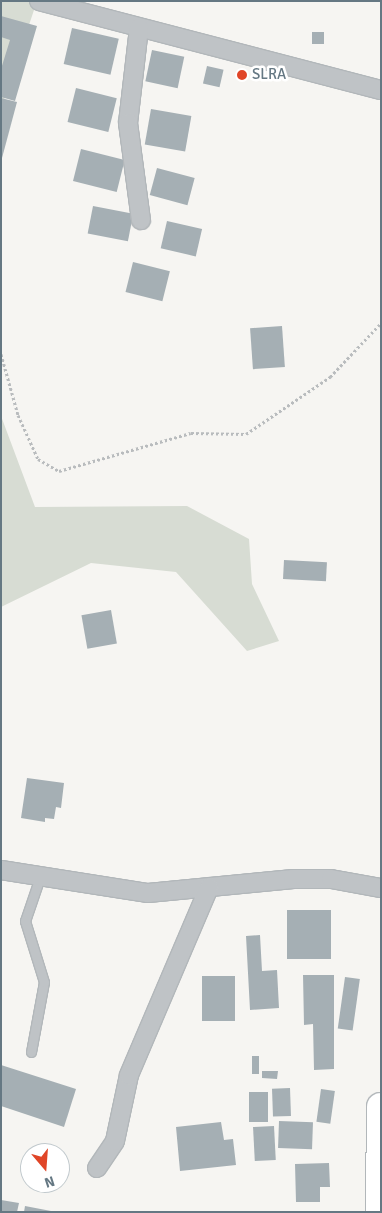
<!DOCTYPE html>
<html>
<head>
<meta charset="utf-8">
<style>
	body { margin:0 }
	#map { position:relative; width:382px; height:1213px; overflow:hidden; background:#f6f5f2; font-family:Signika,sans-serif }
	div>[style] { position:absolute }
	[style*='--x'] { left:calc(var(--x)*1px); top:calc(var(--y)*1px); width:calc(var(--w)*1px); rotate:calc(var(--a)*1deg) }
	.green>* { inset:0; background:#d7dcd3 }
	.building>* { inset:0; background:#a5afb4; transform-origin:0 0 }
	.path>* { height:3px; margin-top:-1.5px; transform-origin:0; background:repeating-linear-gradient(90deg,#b9bcbe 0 2.5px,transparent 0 5px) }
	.roads { filter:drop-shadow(1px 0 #b2b7ba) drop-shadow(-1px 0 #b2b7ba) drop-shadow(0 1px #b2b7ba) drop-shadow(0 -1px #b2b7ba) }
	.service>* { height:9px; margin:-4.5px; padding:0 4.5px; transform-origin:4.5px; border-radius:4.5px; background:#bfc3c6 }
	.minor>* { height:18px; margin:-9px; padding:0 9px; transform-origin:9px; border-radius:9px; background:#bfc3c6 }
	.primary>* { height:28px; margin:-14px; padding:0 14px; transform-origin:14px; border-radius:14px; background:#fff }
	.dots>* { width:14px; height:14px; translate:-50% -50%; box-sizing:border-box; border:2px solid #fff; border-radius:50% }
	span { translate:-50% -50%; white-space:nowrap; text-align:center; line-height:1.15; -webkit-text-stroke:5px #fff; paint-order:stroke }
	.poi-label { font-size:15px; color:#657883 }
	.left { translate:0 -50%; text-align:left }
	.frame { position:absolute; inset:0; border:2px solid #657883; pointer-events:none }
	.north { position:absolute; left:20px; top:1143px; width:50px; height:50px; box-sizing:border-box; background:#fff; border:1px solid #c1c9cd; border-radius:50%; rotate:162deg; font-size:14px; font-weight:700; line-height:20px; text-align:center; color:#657883 }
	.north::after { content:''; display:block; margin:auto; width:18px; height:22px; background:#e04527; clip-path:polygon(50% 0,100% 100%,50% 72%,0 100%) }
</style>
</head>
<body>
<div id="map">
	<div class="green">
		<i style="clip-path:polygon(1px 1px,37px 1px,1px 109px)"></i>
		<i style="clip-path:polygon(1px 416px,35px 507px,187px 506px,249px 539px,252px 584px,279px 641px,247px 651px,176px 572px,91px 563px,1px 607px)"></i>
	</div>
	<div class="building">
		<i style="clip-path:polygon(1px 16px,37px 26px,15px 101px,1px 97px,1px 69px,10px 40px,1px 37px)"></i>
		<i style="left:72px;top:28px;width:48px;height:37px;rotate:13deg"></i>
		<i style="left:312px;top:32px;width:12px;height:12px"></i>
		<i style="left:152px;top:50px;width:33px;height:32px;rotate:12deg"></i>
		<i style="left:207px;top:66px;width:17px;height:18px;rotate:13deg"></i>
		<i style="left:76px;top:88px;width:42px;height:35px;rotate:14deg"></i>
		<i style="clip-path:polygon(1px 98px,17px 102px,2px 158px,1px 158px)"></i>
		<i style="left:151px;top:109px;width:41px;height:36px;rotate:10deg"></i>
		<i style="left:81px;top:149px;width:45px;height:33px;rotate:14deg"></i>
		<i style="left:157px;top:168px;width:39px;height:28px;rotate:15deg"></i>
		<i style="left:93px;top:206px;width:41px;height:28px;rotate:11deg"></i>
		<i style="left:167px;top:221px;width:36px;height:28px;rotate:13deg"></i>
		<i style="left:133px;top:262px;width:38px;height:31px;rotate:14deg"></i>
		<i style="left:282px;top:326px;width:41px;height:32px;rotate:86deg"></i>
		<i style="left:284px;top:560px;width:43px;height:19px;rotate:3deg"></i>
		<i style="left:111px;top:610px;width:34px;height:30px;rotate:80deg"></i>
		<i style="clip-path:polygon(27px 778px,64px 783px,61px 808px,56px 807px,54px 819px,45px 818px,45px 822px,21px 818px)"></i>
		<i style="left:287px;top:910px;width:44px;height:49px"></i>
		<i style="clip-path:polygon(260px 935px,262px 971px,277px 970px,279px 1008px,250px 1010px,246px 936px)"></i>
		<i style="clip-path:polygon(303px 975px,334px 975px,334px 1069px,314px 1070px,313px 1024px,304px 1025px)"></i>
		<i style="left:202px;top:976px;width:33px;height:45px"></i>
		<i style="left:345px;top:977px;width:15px;height:52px;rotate:8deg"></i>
		<i style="left:252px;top:1056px;width:7px;height:18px"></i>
		<i style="clip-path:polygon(1px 1065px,76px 1089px,64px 1127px,1px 1106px)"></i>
		<i style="clip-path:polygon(262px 1071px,278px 1071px,277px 1079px,262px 1078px)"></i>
		<i style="left:290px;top:1088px;width:28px;height:18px;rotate:88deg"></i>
		<i style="left:321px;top:1089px;width:14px;height:33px;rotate:8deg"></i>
		<i style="left:249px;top:1092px;width:19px;height:30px"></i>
		<i style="left:279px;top:1121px;width:34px;height:27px;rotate:2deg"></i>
		<i style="clip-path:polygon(221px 1122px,224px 1140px,233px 1139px,236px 1165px,180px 1171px,176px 1127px)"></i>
		<i style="left:274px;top:1126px;width:34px;height:21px;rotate:87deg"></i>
		<i style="clip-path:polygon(329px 1163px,330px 1187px,320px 1187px,320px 1202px,296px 1202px,295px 1164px)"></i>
		<i style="clip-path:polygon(1px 1200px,19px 1203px,17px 1212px,1px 1212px)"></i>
		<i style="clip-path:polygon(25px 1206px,51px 1211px,51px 1212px,24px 1212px)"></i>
	</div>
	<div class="path">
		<i style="--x:1;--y:354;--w:63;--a:74.4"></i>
		<i style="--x:18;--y:415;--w:48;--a:65.6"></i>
		<i style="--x:38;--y:459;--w:24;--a:30"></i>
		<i style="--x:59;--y:471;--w:137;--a:-16.1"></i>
		<i style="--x:191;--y:433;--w:55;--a:1"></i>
		<i style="--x:246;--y:434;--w:102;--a:-34.2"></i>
		<i style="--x:330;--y:377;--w:74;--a:-46.6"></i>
	</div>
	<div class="roads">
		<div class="service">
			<i style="--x:31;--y:1052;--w:71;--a:-79.5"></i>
			<i style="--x:44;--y:982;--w:64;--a:-107.3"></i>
			<i style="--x:25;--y:921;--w:46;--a:-71.2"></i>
		</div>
		<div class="minor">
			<i style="--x:39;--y:1;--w:353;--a:14.6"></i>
			<i style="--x:139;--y:28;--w:96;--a:96.6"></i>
			<i style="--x:128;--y:123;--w:98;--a:82.4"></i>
			<i style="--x:1;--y:870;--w:149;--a:8.9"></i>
			<i style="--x:148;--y:893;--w:146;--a:-5.5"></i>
			<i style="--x:293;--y:879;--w:38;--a:0"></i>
			<i style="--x:331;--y:879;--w:51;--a:10.2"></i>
			<i style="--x:97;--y:1168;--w:32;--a:-56"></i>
			<i style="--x:115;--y:1141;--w:67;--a:-78"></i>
			<i style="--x:129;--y:1075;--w:204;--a:-66.9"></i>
		</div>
		<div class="primary">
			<i style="--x:380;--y:1212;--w:105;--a:-89.5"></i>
		</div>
	</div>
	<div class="dots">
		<i style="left:242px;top:75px;background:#e04527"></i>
	</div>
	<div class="poi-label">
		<span class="left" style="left:252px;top:75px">SLRA</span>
	</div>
	<div class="frame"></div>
	<div class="north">N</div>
</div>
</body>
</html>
